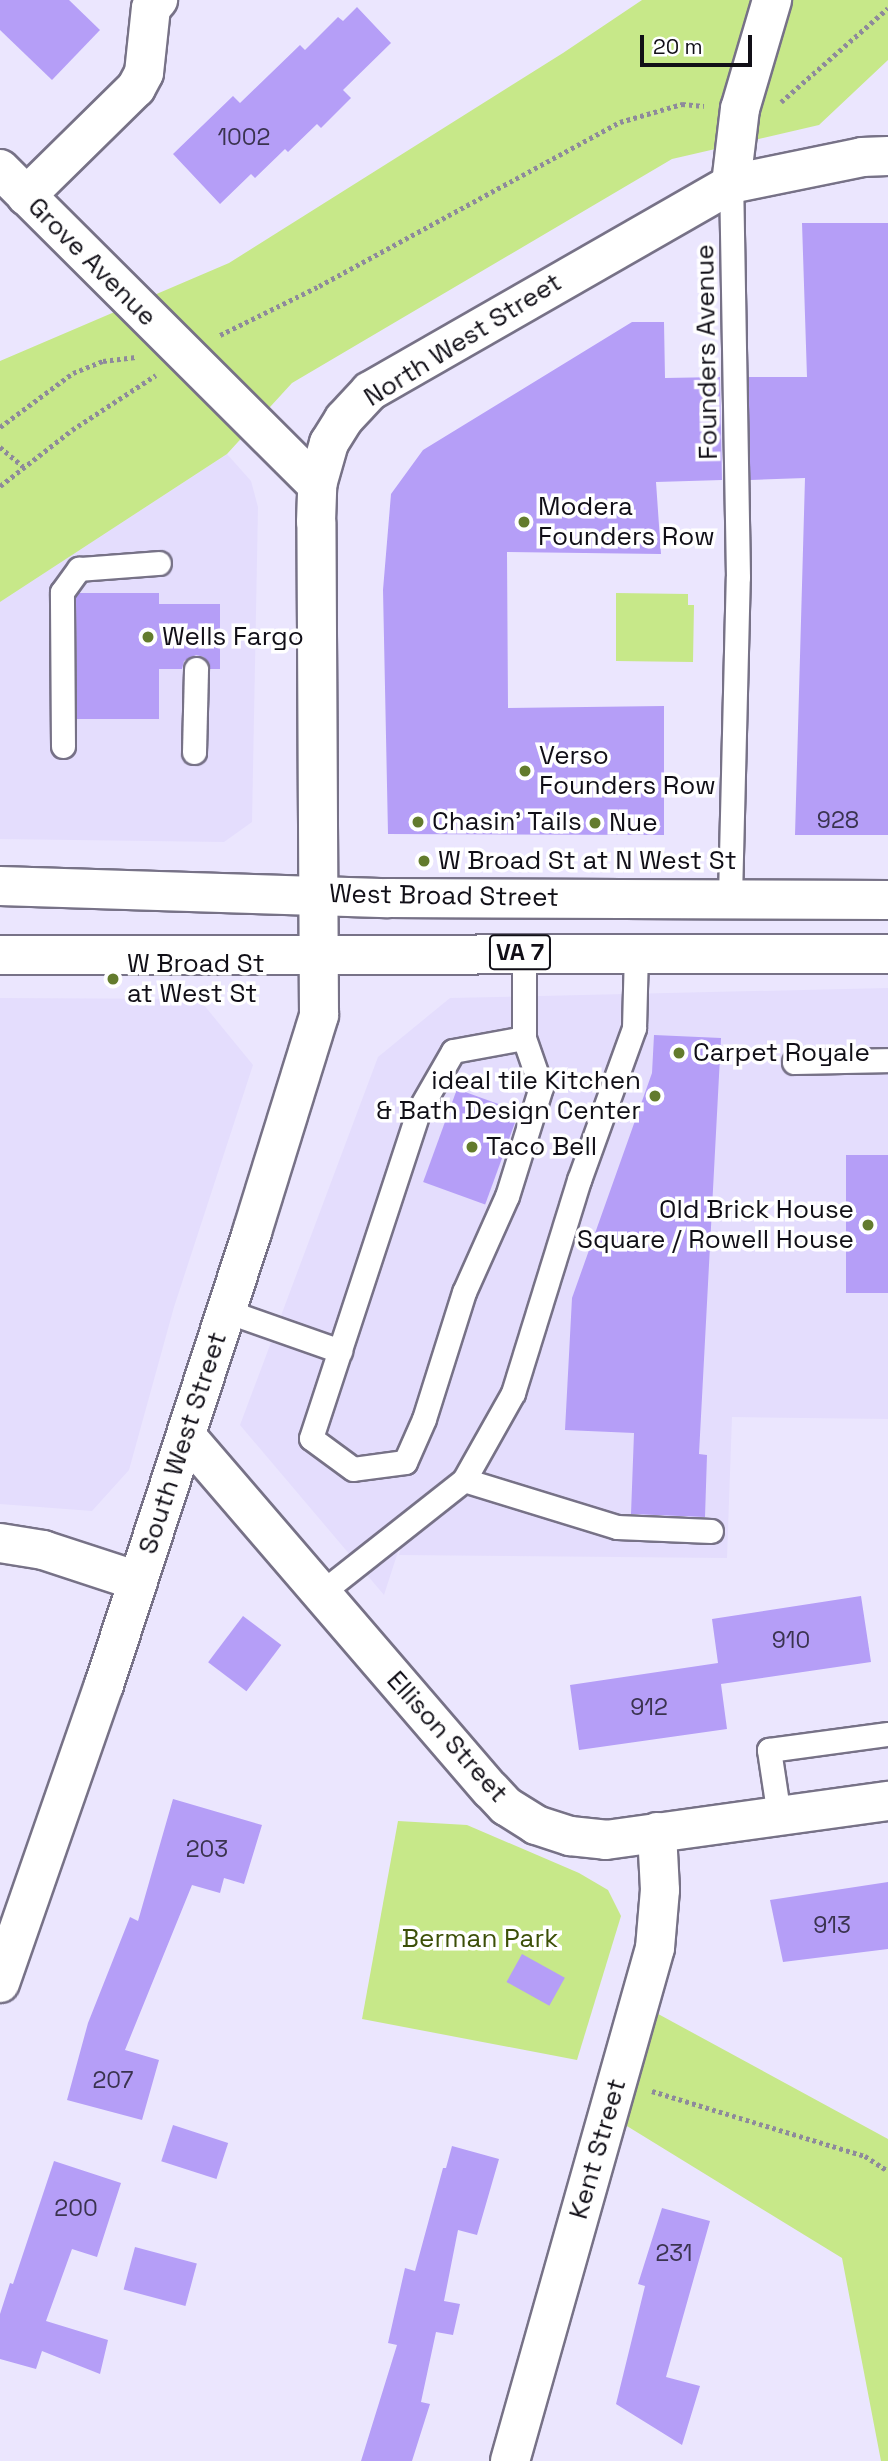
<!DOCTYPE html>
<html>
<head>
<meta charset="utf-8">
<style>
	body { margin:0 }
	#map { position:relative; width:888px; height:2461px; overflow:hidden; background:#ebe6fe; font-family:"Space Grotesk",sans-serif }
	div>[style] { position:absolute }
	[style*='--x'] { left:calc(var(--x)*1px); top:calc(var(--y)*1px); width:calc(var(--w)*1px); rotate:calc(var(--a)*1deg) }
	.built>* { inset:0; background:#e4ddfd }
	.green>* { inset:0; background:#c7e889 }
	.building>* { inset:0; background:#b59ef7; transform-origin:0 0 }
	.path>* { height:4.5px; margin-top:-2.25px; transform-origin:0; background:repeating-linear-gradient(90deg,#8e8a9b 0 3.5px,transparent 0 7px) }
	.roads { filter:drop-shadow(2px 0 #777287) drop-shadow(-2px 0 #777287) drop-shadow(0 2px #777287) drop-shadow(0 -2px #777287) }
	.lane>* { height:23px; margin:-11.5px; padding:0 11.5px; transform-origin:11.5px; border-radius:11.5px; background:#fff }
	.street>* { height:38px; margin:-19px; padding:0 19px; transform-origin:19px; border-radius:19px; background:#fff }
	.secondary>* { height:38px; margin:-19px; padding:0 19px; transform-origin:19px; border-radius:19px; background:#fff }
	.primary>* { height:38px; margin:-19px; padding:0 19px; transform-origin:19px; border-radius:19px; background:#fff }
	.dots>* { width:19px; height:19px; translate:-50% -50%; box-sizing:border-box; border:4px solid #fff; border-radius:50% }
	span { translate:-50% -50%; white-space:nowrap; text-align:center; line-height:1.15; -webkit-text-stroke:7px #fff; paint-order:stroke }
	.number-label { font-size:23px; color:#3a334f }
	.number-label span { -webkit-text-stroke-width:0 }
	.shield-label span { padding:2px 5px; background:#fff; border:2px solid; border-radius:5px; -webkit-text-stroke-width:0 }
	.shield-label { font-size:24px; color:#110f17; font-weight:700 }
	.street-label { font-size:26px; color:#110f17 }
	.poi-label { font-size:26px; color:#110f17 }
	.left { translate:0 -50%; text-align:left }
	.right { translate:-100% -50%; text-align:right }
	.park-label { font-size:26px; color:#3c4f08 }
	.scale { position:absolute; left:640px; top:35px; width:112px; height:32px; box-sizing:border-box; border:4px solid #110f17; border-top:0; padding-left:9px; font-size:21px; line-height:24px; white-space:nowrap; color:#110f17; -webkit-text-stroke:5px #fff; paint-order:stroke }
</style>
</head>
<body>
<div id="map">
	<div class="built">
		<i style="clip-path:polygon(227px 454px,251px 481px,258px 507px,252px 822px,224px 842px,0 839px,0 602px)"></i>
		<i style="clip-path:polygon(888px 988px,888px 1419px,732px 1417px,727px 1558px,399px 1555px,416px 1496px,384px 1595px,240px 1425px,378px 1057px,450px 998px)"></i>
		<i style="clip-path:polygon(0 998px,199px 999px,253px 1065px,174px 1307px,129px 1470px,92px 1511px,0 1504px)"></i>
	</div>
	<div class="green">
		<i style="clip-path:polygon(642px 0,888px 0,888px 60px,819px 125px,672px 159px,292px 383px,227px 454px,0 602px,0 361px,229px 263px,563px 53px)"></i>
		<i style="clip-path:polygon(616px 593px,688px 594px,688px 605px,694px 605px,693px 662px,616px 661px)"></i>
		<i style="clip-path:polygon(398px 1821px,467px 1825px,579px 1873px,608px 1890px,621px 1916px,577px 2060px,362px 2019px)"></i>
		<i style="clip-path:polygon(649px 2009px,888px 2139px,888px 2461px,881px 2461px,842px 2258px,622px 2123px)"></i>
	</div>
	<div class="building">
		<i style="clip-path:polygon(0 0,69px 0,100px 30px,52px 80px,0 30px)"></i>
		<i style="clip-path:polygon(357px 7px,391px 43px,343px 90px,351px 98px,321px 128px,317px 124px,288px 152px,285px 149px,255px 178px,251px 174px,220px 204px,173px 154px,233px 96px,240px 103px,300px 45px,305px 50px,338px 17px,343px 21px)"></i>
		<i style="clip-path:polygon(802px 223px,888px 223px,888px 835px,795px 835px,805px 478px,750px 480px,748px 377px,807px 377px)"></i>
		<i style="clip-path:polygon(632px 322px,664px 322px,665px 378px,720px 377px,722px 480px,656px 482px,661px 554px,507px 552px,508px 708px,664px 706px,664px 835px,388px 834px,383px 590px,391px 494px,423px 450px)"></i>
		<i style="clip-path:polygon(79px 593px,159px 593px,159px 604px,220px 604px,220px 669px,210px 669px,204px 657px,196px 655px,184px 661px,182px 669px,159px 669px,159px 719px,77px 719px,76px 597px)"></i>
		<i style="clip-path:polygon(654px 1035px,721px 1038px,699px 1454px,707px 1455px,705px 1517px,631px 1514px,634px 1433px,565px 1430px,572px 1298px,652px 1073px)"></i>
		<i style="left:457px;top:1089px;width:66px;height:99px;rotate:20deg"></i>
		<i style="left:888px;top:1155px;width:138px;height:42px;rotate:90deg"></i>
		<i style="clip-path:polygon(861px 1596px,871px 1662px,721px 1684px,727px 1729px,579px 1750px,570px 1685px,718px 1663px,712px 1619px)"></i>
		<i style="left:243px;top:1616px;width:48px;height:58px;rotate:37deg"></i>
		<i style="clip-path:polygon(173px 1799px,262px 1825px,244px 1884px,224px 1878px,220px 1893px,192px 1885px,125px 2050px,159px 2060px,142px 2120px,67px 2100px,88px 2023px,130px 1917px,138px 1921px)"></i>
		<i style="clip-path:polygon(888px 1882px,888px 1949px,783px 1962px,770px 1900px)"></i>
		<i style="left:522px;top:1954px;width:49px;height:32px;rotate:29deg"></i>
		<i style="left:173px;top:2125px;width:58px;height:38px;rotate:18deg"></i>
		<i style="clip-path:polygon(452px 2146px,499px 2159px,477px 2235px,458px 2230px,444px 2301px,460px 2304px,453px 2335px,436px 2332px,421px 2402px,430px 2404px,412px 2461px,361px 2461px,397px 2345px,388px 2343px,405px 2268px,415px 2271px,443px 2168px,446px 2168px)"></i>
		<i style="clip-path:polygon(54px 2161px,121px 2183px,97px 2257px,72px 2249px,46px 2321px,108px 2340px,100px 2374px,42px 2351px,36px 2369px,0 2359px,0 2314px,10px 2283px,13px 2284px)"></i>
		<i style="clip-path:polygon(662px 2208px,710px 2221px,666px 2377px,700px 2386px,682px 2445px,616px 2404px,645px 2286px,638px 2284px)"></i>
		<i style="left:135px;top:2247px;width:64px;height:44px;rotate:15deg"></i>
	</div>
	<div class="path">
		<i style="--x:781;--y:102;--w:142;--a:-41.3"></i>
		<i style="--x:220;--y:335;--w:110;--a:-26.3"></i>
		<i style="--x:319;--y:286;--w:343;--a:-28.6"></i>
		<i style="--x:620;--y:122;--w:65;--a:-16.2"></i>
		<i style="--x:682;--y:104;--w:22;--a:5"></i>
		<i style="--x:0;--y:427;--w:91;--a:-36.5"></i>
		<i style="--x:73;--y:373;--w:32;--a:-22"></i>
		<i style="--x:103;--y:361;--w:33;--a:-7"></i>
		<i style="--x:0;--y:447;--w:30;--a:40"></i>
		<i style="--x:0;--y:486;--w:91;--a:-37.9"></i>
		<i style="--x:72;--y:430;--w:100;--a:-33.2"></i>
		<i style="--x:652;--y:2091;--w:223;--a:17"></i>
		<i style="--x:865;--y:2156;--w:27;--a:33"></i>
	</div>
	<div class="roads">
		<div class="lane">
			<i style="--x:63;--y:746;--w:154;--a:-90.4"></i>
			<i style="--x:62;--y:592;--w:29;--a:-54"></i>
			<i style="--x:79;--y:569;--w:80;--a:-4.3"></i>
			<i style="--x:194;--y:752;--w:83;--a:-88.6"></i>
			<i style="--x:730;--y:897;--w:320;--a:-88.6"></i>
			<i style="--x:738;--y:577;--w:393;--a:-91"></i>
			<i style="--x:524;--y:1038;--w:52;--a:70.9"></i>
			<i style="--x:541;--y:1087;--w:114;--a:107.3"></i>
			<i style="--x:507;--y:1196;--w:105;--a:114.1"></i>
			<i style="--x:464;--y:1292;--w:133;--a:107.5"></i>
			<i style="--x:424;--y:1419;--w:47;--a:113.8"></i>
			<i style="--x:405;--y:1462;--w:52;--a:172.3"></i>
			<i style="--x:353;--y:1469;--w:52;--a:-143.6"></i>
			<i style="--x:311;--y:1438;--w:345;--a:-71.8"></i>
			<i style="--x:419;--y:1110;--w:68;--a:-60"></i>
			<i style="--x:453;--y:1051;--w:72;--a:-10.4"></i>
			<i style="--x:524;--y:1038;--w:86;--a:-90"></i>
			<i style="--x:794;--y:1062;--w:94;--a:-1.2"></i>
			<i style="--x:226;--y:1311;--w:121;--a:19.3"></i>
			<i style="--x:464;--y:1480;--w:160;--a:17.1"></i>
			<i style="--x:617;--y:1527;--w:94;--a:2.4"></i>
			<i style="--x:321;--y:1593;--w:182;--a:-38.3"></i>
			<i style="--x:464;--y:1480;--w:100;--a:-60.6"></i>
			<i style="--x:513;--y:1393;--w:223;--a:-72.8"></i>
			<i style="--x:579;--y:1180;--w:162;--a:-70.1"></i>
			<i style="--x:634;--y:1028;--w:74;--a:-88.5"></i>
			<i style="--x:779;--y:1816;--w:67;--a:-98.6"></i>
			<i style="--x:769;--y:1750;--w:120;--a:-7.7"></i>
		</div>
		<div class="street">
			<i style="--x:0;--y:169;--w:448;--a:44.9"></i>
			<i style="--x:731;--y:184;--w:134;--a:-11.6"></i>
			<i style="--x:862;--y:157;--w:26;--a:-2"></i>
			<i style="--x:26;--y:196;--w:154;--a:-44.5"></i>
			<i style="--x:136;--y:88;--w:17;--a:-62"></i>
			<i style="--x:144;--y:73;--w:65;--a:-83.9"></i>
			<i style="--x:151;--y:8;--w:11;--a:-49"></i>
			<i style="--x:186;--y:1436;--w:467;--a:49.3"></i>
			<i style="--x:491;--y:1790;--w:22;--a:47"></i>
			<i style="--x:506;--y:1806;--w:36;--a:32"></i>
			<i style="--x:536;--y:1825;--w:36;--a:18"></i>
			<i style="--x:570;--y:1836;--w:36;--a:6"></i>
			<i style="--x:606;--y:1840;--w:285;--a:-7.9"></i>
			<i style="--x:0;--y:1543;--w:44;--a:9.2"></i>
			<i style="--x:43;--y:1550;--w:100;--a:18.1"></i>
			<i style="--x:510;--y:2461;--w:533;--a:-74.22"></i>
			<i style="--x:655;--y:1948;--w:58;--a:-85.1"></i>
			<i style="--x:660;--y:1890;--w:58;--a:-93"></i>
		</div>
		<div class="secondary">
			<i style="--x:0;--y:1983;--w:316;--a:-70.8"></i>
			<i style="--x:104;--y:1685;--w:477;--a:-71.9"></i>
			<i style="--x:252;--y:1232;--w:227;--a:-72.8"></i>
			<i style="--x:319;--y:1015;--w:493;--a:-90.3"></i>
			<i style="--x:316;--y:522;--w:37;--a:-88"></i>
			<i style="--x:317;--y:485;--w:44;--a:-74.1"></i>
			<i style="--x:329;--y:443;--w:28;--a:-58"></i>
			<i style="--x:344;--y:419;--w:38;--a:-47"></i>
			<i style="--x:370;--y:391;--w:416;--a:-29.8"></i>
			<i style="--x:731;--y:184;--w:76;--a:-83.2"></i>
			<i style="--x:740;--y:109;--w:114;--a:-73.6"></i>
		</div>
		<div class="primary">
			<i style="--x:0;--y:886;--w:388;--a:1.8"></i>
			<i style="--x:388;--y:898;--w:500;--a:0.23"></i>
			<i style="--x:0;--y:955;--w:888;--a:-0.06"></i>
		</div>
	</div>
	<div class="dots">
		<i style="left:524px;top:522px;background:#637b2d"></i>
		<i style="left:148px;top:637px;background:#637b2d"></i>
		<i style="left:525px;top:771px;background:#637b2d"></i>
		<i style="left:418px;top:822px;background:#637b2d"></i>
		<i style="left:595px;top:823px;background:#637b2d"></i>
		<i style="left:424px;top:861px;background:#637b2d"></i>
		<i style="left:113px;top:979px;background:#637b2d"></i>
		<i style="left:679px;top:1053px;background:#637b2d"></i>
		<i style="left:655px;top:1096px;background:#637b2d"></i>
		<i style="left:472px;top:1147px;background:#637b2d"></i>
		<i style="left:868px;top:1225px;background:#637b2d"></i>
	</div>
	<div class="number-label">
		<span style="left:244px;top:137px">1002</span>
		<span style="left:838px;top:820px">928</span>
		<span style="left:791px;top:1640px">910</span>
		<span style="left:649px;top:1707px">912</span>
		<span style="left:207px;top:1849px">203</span>
		<span style="left:832px;top:1925px">913</span>
		<span style="left:113px;top:2080px">207</span>
		<span style="left:76px;top:2208px">200</span>
		<span style="left:674px;top:2253px">231</span>
	</div>
	<div class="shield-label">
		<span style="left:520px;top:952px">VA 7</span>
	</div>
	<div class="street-label">
		<span style="left:92px;top:262px;rotate:45deg">Grove Avenue</span>
		<span style="left:463px;top:340px;rotate:-32deg">North West Street</span>
		<span style="left:707px;top:352px;rotate:-91deg">Founders Avenue</span>
		<span style="left:444px;top:896px;rotate:1deg">West Broad Street</span>
		<span style="left:183px;top:1443px;rotate:-72deg">South West Street</span>
		<span style="left:447px;top:1737px;rotate:48deg">Ellison Street</span>
		<span style="left:598px;top:2149px;rotate:-74deg">Kent Street</span>
	</div>
	<div class="poi-label">
		<span class="left" style="left:538px;top:522px">Modera<br>Founders Row</span>
		<span class="left" style="left:162px;top:637px">Wells Fargo</span>
		<span class="left" style="left:539px;top:771px">Verso<br>Founders Row</span>
		<span class="left" style="left:432px;top:822px">Chasin' Tails</span>
		<span class="left" style="left:609px;top:823px">Nue</span>
		<span class="left" style="left:438px;top:861px">W Broad St at N West St</span>
		<span class="left" style="left:127px;top:979px">W Broad St<br>at West St</span>
		<span class="left" style="left:693px;top:1053px">Carpet Royale</span>
		<span class="right" style="left:641px;top:1096px">ideal tile Kitchen<br>&amp; Bath Design Center</span>
		<span class="left" style="left:486px;top:1147px">Taco Bell</span>
		<span class="right" style="left:854px;top:1225px">Old Brick House<br>Square / Rowell House</span>
	</div>
	<div class="park-label">
		<span style="left:480px;top:1939px">Berman Park</span>
	</div>
	<div class="scale">20 m</div>
</div>
</body>
</html>
